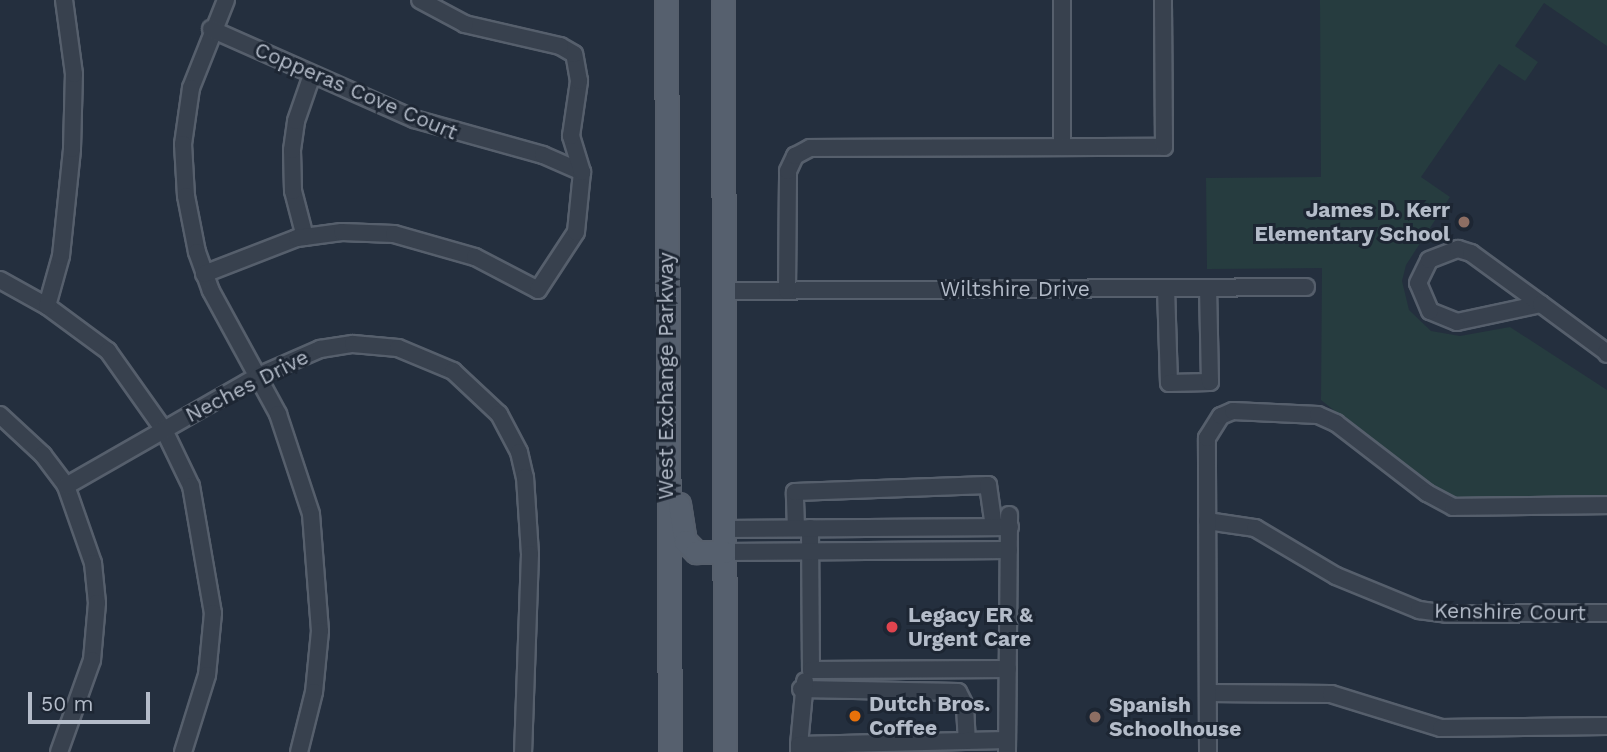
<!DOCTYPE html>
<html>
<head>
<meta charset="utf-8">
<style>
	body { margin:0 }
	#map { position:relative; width:1607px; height:752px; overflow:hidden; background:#242f3e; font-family:"Work Sans",sans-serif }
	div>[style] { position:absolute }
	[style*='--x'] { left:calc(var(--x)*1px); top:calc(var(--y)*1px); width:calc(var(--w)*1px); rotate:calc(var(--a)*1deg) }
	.green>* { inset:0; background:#263c3f }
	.roads { filter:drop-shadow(2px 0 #565f6c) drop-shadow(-2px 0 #565f6c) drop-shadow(0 2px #565f6c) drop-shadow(0 -2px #565f6c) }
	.minor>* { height:16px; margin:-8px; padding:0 8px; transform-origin:8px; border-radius:8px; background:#38414e }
	.major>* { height:21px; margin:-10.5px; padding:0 10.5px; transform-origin:10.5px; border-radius:10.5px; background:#56606e }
	.dots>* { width:19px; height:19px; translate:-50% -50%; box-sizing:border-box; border:4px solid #1d2633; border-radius:50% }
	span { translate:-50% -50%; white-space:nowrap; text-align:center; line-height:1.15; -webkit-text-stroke:6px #1d2633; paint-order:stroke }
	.street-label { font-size:21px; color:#b4bcc9 }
	.poi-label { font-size:21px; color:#b4bcc9; font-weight:700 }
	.right { translate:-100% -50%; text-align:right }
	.left { translate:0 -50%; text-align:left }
	.scale { position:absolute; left:28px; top:692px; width:122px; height:32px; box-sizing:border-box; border:4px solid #b4bcc9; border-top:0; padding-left:9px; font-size:21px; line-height:24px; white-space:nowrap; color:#b4bcc9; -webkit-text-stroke:5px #1d2633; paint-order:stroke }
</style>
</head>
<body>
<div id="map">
	<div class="green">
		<i style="clip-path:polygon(1320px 0,1607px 0,1607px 46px,1544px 3px,1515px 46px,1538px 62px,1525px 81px,1499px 64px,1421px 177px,1450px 197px,1406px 265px,1402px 281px,1409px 310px,1431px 331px,1460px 336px,1510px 327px,1607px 390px,1607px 499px,1447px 500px,1321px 400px,1322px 268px,1207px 269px,1206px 178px,1321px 177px)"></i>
	</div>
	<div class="roads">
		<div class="minor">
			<i style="--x:226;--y:0;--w:95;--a:111.7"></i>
			<i style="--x:191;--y:88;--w:57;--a:98.1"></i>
			<i style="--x:183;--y:144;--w:52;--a:86.7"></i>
			<i style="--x:186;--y:196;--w:57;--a:78.9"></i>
			<i style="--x:197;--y:252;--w:41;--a:70.3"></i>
			<i style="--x:211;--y:291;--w:140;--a:61.4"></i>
			<i style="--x:278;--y:414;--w:105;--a:71.7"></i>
			<i style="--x:311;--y:514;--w:117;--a:85.6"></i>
			<i style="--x:320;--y:631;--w:61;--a:95.6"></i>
			<i style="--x:314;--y:692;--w:62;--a:104"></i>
			<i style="--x:1062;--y:0;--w:147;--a:90"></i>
			<i style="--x:211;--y:29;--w:222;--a:23.9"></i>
			<i style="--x:414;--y:119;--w:134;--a:15.6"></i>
			<i style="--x:543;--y:155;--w:43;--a:23.6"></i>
			<i style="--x:305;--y:237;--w:48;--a:-104.6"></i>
			<i style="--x:293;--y:191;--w:41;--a:-91.4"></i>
			<i style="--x:292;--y:150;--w:29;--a:-82"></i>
			<i style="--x:296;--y:121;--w:49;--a:-70.8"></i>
			<i style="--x:204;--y:274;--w:100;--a:-21.2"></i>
			<i style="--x:297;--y:238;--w:45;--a:-7.6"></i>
			<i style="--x:342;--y:232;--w:52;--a:2.2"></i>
			<i style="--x:394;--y:234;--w:84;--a:15.9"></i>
			<i style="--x:475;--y:257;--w:71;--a:27.6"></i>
			<i style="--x:538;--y:290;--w:69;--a:-56.8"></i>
			<i style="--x:576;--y:232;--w:60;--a:-84.3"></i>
			<i style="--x:582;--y:172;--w:38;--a:-107"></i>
			<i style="--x:571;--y:136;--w:56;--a:-81.7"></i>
			<i style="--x:579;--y:81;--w:27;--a:-100"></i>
			<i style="--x:574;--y:54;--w:16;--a:-150"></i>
			<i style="--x:560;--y:46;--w:98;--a:-167"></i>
			<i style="--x:465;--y:24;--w:51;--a:-151.9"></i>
			<i style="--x:0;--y:280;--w:54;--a:29"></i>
			<i style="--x:47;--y:306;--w:76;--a:36.4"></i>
			<i style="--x:108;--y:351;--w:97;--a:54.7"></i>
			<i style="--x:164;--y:430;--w:62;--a:64.3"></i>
			<i style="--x:191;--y:486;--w:129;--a:80.2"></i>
			<i style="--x:213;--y:613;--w:62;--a:95.5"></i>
			<i style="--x:207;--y:675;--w:81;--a:107.3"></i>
			<i style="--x:1166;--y:288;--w:95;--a:88.2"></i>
			<i style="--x:1169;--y:383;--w:41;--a:-1.4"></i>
			<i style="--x:1210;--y:382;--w:94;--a:-91.2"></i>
			<i style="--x:724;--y:291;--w:582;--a:-0.39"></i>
			<i style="--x:787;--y:291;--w:120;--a:-89.5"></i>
			<i style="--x:788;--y:171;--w:17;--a:-65"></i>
			<i style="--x:795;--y:156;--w:17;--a:-28"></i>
			<i style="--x:810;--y:148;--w:354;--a:-0.2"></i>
			<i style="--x:1164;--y:147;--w:147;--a:-90.4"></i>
			<i style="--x:1541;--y:304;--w:86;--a:167.9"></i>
			<i style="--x:1457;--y:322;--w:29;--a:-158"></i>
			<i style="--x:1430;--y:311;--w:30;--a:-113"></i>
			<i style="--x:1418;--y:283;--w:25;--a:-64"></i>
			<i style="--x:1429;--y:260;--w:31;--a:-21"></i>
			<i style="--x:1458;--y:249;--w:14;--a:17"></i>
			<i style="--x:1471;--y:253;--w:87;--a:36.1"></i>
			<i style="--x:1541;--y:304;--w:81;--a:36.4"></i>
			<i style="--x:1606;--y:352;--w:2;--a:63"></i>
			<i style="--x:47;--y:306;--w:52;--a:-74.4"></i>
			<i style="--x:61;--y:256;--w:108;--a:-84.1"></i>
			<i style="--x:72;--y:149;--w:75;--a:-88.5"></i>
			<i style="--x:74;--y:74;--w:75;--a:-97.7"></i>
			<i style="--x:0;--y:415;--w:59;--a:42.9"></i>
			<i style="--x:43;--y:455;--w:39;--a:53"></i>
			<i style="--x:66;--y:486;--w:82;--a:70.7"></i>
			<i style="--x:93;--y:563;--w:40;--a:84.3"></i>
			<i style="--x:97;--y:603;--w:57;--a:95"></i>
			<i style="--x:92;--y:660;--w:98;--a:109.7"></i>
			<i style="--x:66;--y:486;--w:221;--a:-29.8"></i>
			<i style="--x:258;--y:376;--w:68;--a:-23.5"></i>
			<i style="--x:320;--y:349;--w:33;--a:-9"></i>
			<i style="--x:353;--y:344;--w:45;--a:5.1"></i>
			<i style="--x:398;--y:348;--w:60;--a:22.7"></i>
			<i style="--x:453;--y:371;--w:63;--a:43.1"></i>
			<i style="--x:499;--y:414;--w:43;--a:62.2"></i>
			<i style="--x:519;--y:452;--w:26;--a:77"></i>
			<i style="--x:525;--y:477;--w:77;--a:86.3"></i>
			<i style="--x:530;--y:554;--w:198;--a:92"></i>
			<i style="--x:1207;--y:521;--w:49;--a:8.3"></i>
			<i style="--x:1255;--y:528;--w:94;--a:30.7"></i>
			<i style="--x:1336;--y:576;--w:90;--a:22.3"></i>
			<i style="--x:1419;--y:610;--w:28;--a:8"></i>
			<i style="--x:1447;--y:614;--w:160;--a:-0.4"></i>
			<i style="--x:796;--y:528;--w:36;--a:-92"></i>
			<i style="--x:795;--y:492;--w:193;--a:-2.1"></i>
			<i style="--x:988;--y:485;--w:42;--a:81.9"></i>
			<i style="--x:810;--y:528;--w:142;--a:89.6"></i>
			<i style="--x:811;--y:670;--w:197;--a:-0.3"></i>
			<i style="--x:724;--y:529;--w:286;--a:-0.4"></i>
			<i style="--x:724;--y:552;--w:285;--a:-0.4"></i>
			<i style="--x:801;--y:689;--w:157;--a:1.1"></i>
			<i style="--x:958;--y:692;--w:16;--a:63"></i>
			<i style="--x:965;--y:706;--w:35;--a:87"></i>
			<i style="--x:1208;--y:693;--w:123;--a:0.5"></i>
			<i style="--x:1331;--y:694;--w:115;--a:17.2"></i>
			<i style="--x:1441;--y:728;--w:166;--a:-0.7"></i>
			<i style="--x:799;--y:745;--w:64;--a:-84.6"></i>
			<i style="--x:799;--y:752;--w:7;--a:-90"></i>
			<i style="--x:799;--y:745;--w:208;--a:-1.4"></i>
			<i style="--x:1007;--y:752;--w:237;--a:-89.5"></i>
			<i style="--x:1208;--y:752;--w:314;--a:-90.2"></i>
			<i style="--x:1207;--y:438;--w:26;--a:-58"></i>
			<i style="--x:1221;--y:416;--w:13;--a:-23"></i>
			<i style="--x:1233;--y:411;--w:85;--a:2.7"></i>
			<i style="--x:1318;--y:415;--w:20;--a:24"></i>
			<i style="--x:1336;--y:423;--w:115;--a:37.6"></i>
			<i style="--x:1427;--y:493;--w:30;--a:28"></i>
			<i style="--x:1453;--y:507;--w:154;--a:-0.7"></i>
		</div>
		<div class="major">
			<i style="--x:666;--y:0;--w:752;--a:89.7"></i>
			<i style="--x:723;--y:0;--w:752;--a:89.85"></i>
			<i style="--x:679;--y:504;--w:37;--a:81"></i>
			<i style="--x:685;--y:541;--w:16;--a:45"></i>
			<i style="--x:696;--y:552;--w:28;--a:0"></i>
		</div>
	</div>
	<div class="dots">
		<i style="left:1464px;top:222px;background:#8d6e63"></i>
		<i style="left:892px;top:627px;background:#e0444e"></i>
		<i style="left:855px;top:716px;background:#e8710a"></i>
		<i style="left:1095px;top:717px;background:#8d6e63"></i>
	</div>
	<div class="street-label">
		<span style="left:356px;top:91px;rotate:23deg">Copperas Cove Court</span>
		<span style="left:1015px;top:289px">Wiltshire Drive</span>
		<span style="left:666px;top:376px;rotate:-90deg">West Exchange Parkway</span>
		<span style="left:247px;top:386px;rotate:-27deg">Neches Drive</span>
		<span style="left:1510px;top:612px;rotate:1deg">Kenshire Court</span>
	</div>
	<div class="poi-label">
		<span class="right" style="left:1450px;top:222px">James D. Kerr<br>Elementary School</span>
		<span class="left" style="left:908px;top:627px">Legacy ER &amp;<br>Urgent Care</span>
		<span class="left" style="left:869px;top:716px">Dutch Bros.<br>Coffee</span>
		<span class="left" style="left:1109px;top:717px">Spanish<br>Schoolhouse</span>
	</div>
	<div class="scale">50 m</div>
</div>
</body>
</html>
